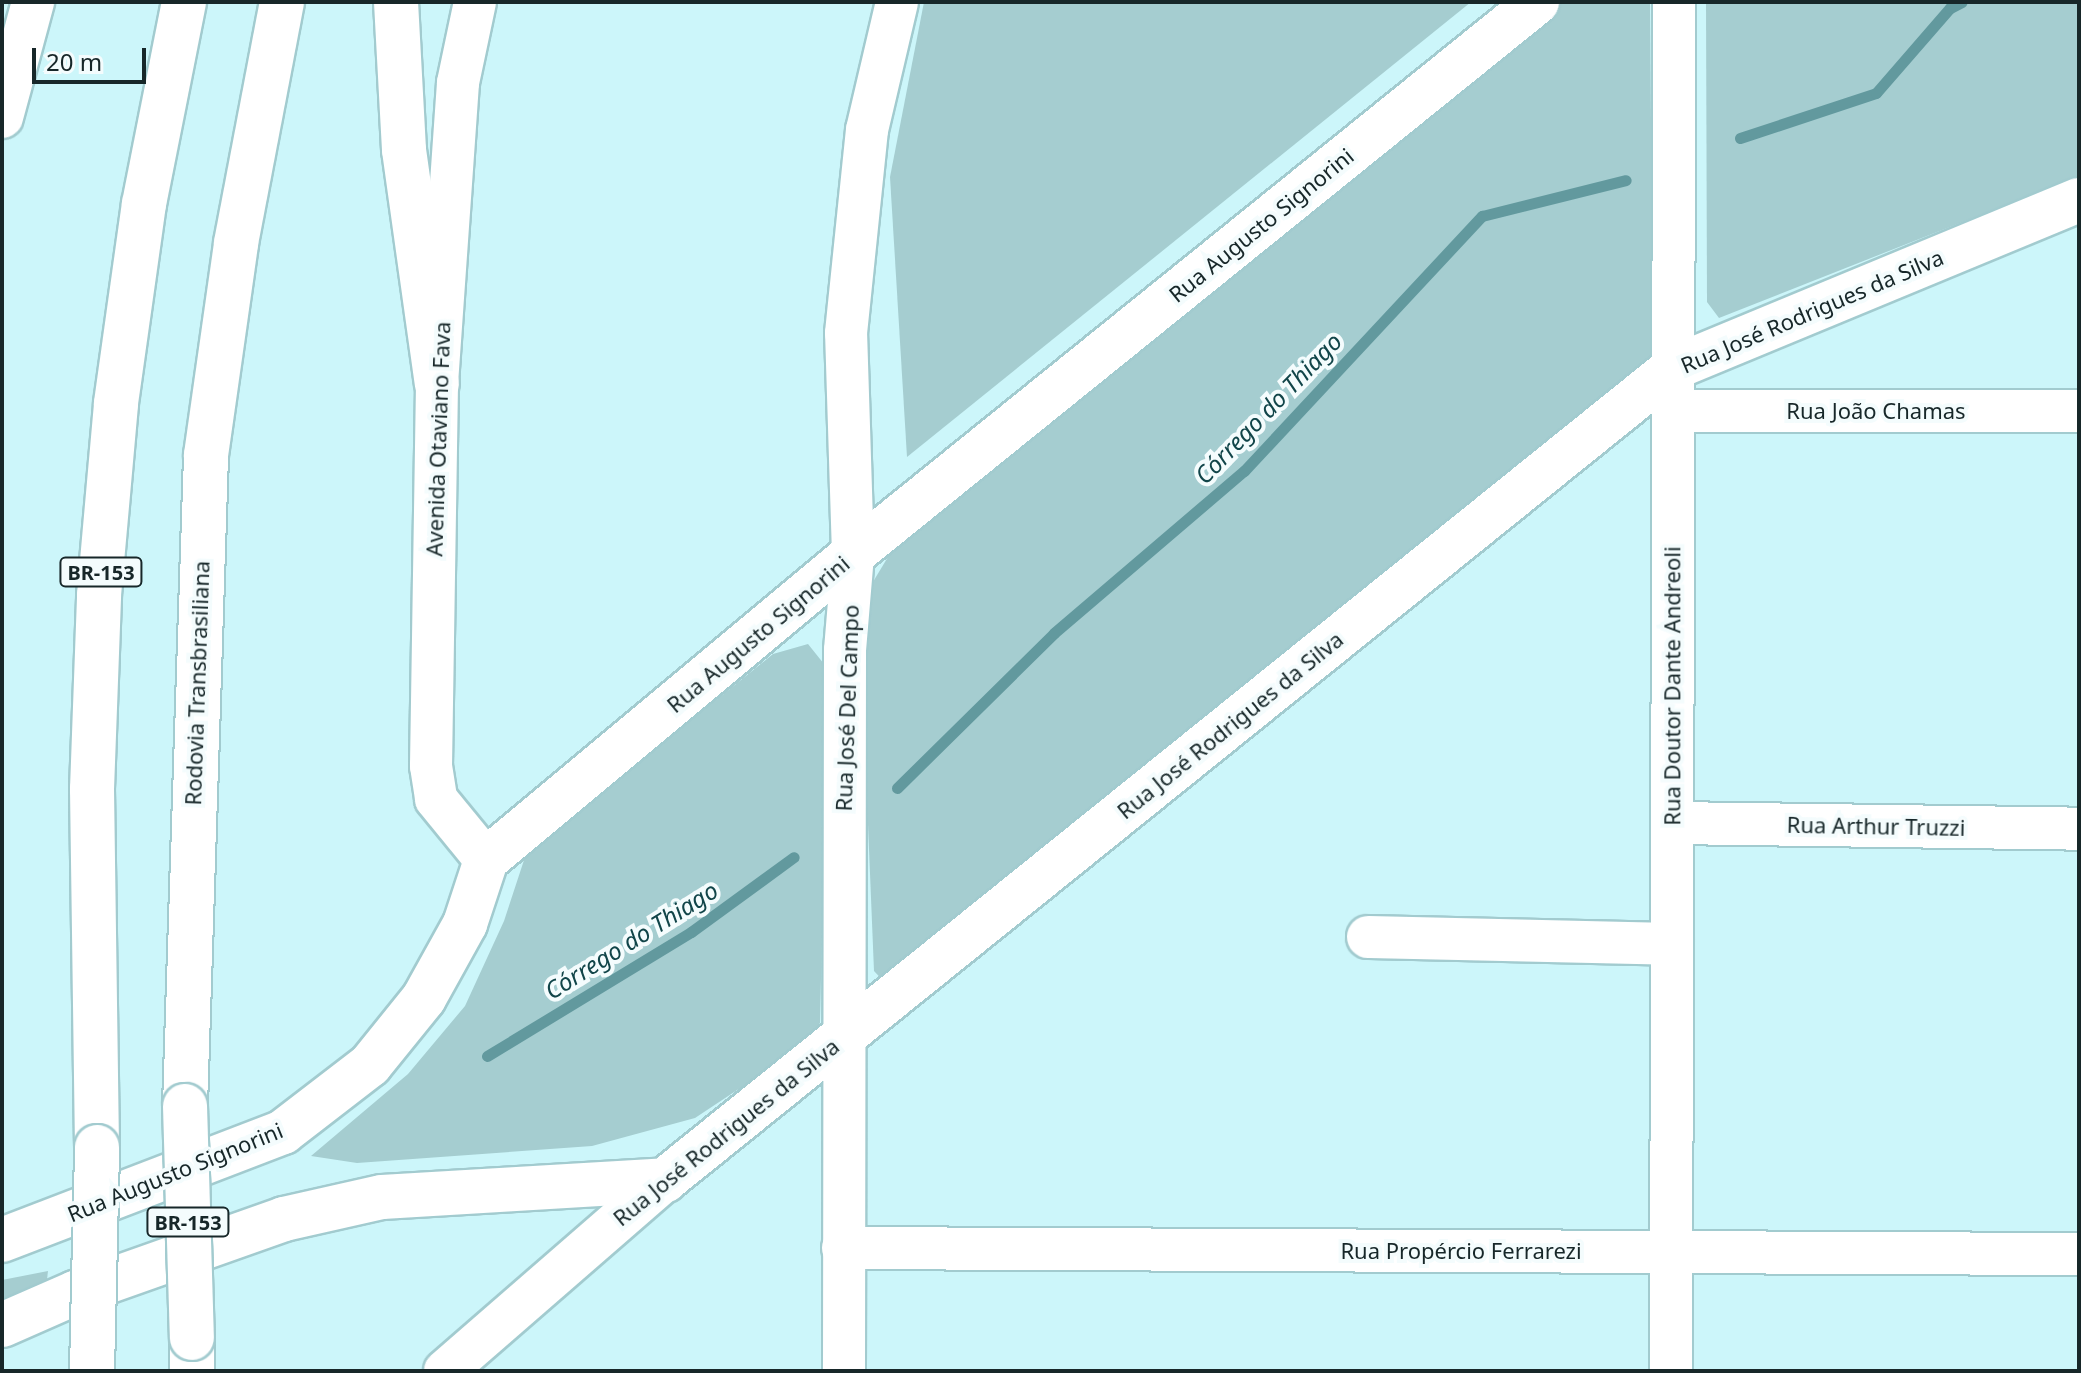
<!DOCTYPE html>
<html>
<head>
<meta charset="utf-8">
<style>
	body { margin:0 }
	#map { position:relative; width:2081px; height:1373px; overflow:hidden; background:#ccf6fa; font-family:"Noto Sans",sans-serif }
	div>[style] { position:absolute }
	[style*='--x'] { left:calc(var(--x)*1px); top:calc(var(--y)*1px); width:calc(var(--w)*1px); rotate:calc(var(--a)*1deg) }
	.green>* { inset:0; background:#a5cdd0 }
	.stream>* { height:11px; margin:-5.5px; padding:0 5.5px; transform-origin:5.5px; border-radius:5.5px; background:#62999e }
	.roads { filter:drop-shadow(2px 0 #a2cbcf) drop-shadow(-2px 0 #a2cbcf) drop-shadow(0 2px #a2cbcf) drop-shadow(0 -2px #a2cbcf) }
	.minor>* { height:42px; margin:-21px; padding:0 21px; transform-origin:21px; border-radius:21px; background:#fff }
	.major>* { height:44px; margin:-22px; padding:0 22px; transform-origin:22px; border-radius:22px; background:#fff }
	.highway>* { height:44px; margin:-22px; padding:0 22px; transform-origin:22px; border-radius:22px; background:#fff }
	.bridges { filter:drop-shadow(2px 0 #a2cbcf) drop-shadow(-2px 0 #a2cbcf) drop-shadow(0 2px #a2cbcf) drop-shadow(0 -2px #a2cbcf) }
	.highway-bridge>* { height:44px; margin:-22px; padding:0 22px; transform-origin:22px; border-radius:22px; background:#fff }
	span { translate:-50% -50%; white-space:nowrap; text-align:center; line-height:1.15; -webkit-text-stroke:8px #f4fcfd; paint-order:stroke }
	.shield-label span { padding:2px 6px; background:#f4fcfd; border:2px solid; border-radius:6px; -webkit-text-stroke-width:0 }
	.shield-label { font-size:20px; color:#172729; font-weight:700 }
	.street-label { font-size:22px; color:#172729 }
	.water-label { font-size:24px; color:#114549; font-style:italic }
	.frame { position:absolute; inset:0; border:4px solid #172729; pointer-events:none }
	.scale { position:absolute; left:32px; top:48px; width:114px; height:36px; box-sizing:border-box; border:4px solid #172729; border-top:0; padding-left:10px; font-size:24px; line-height:28px; white-space:nowrap; color:#172729; -webkit-text-stroke:6px #f4fcfd; paint-order:stroke }
</style>
</head>
<body>
<div id="map">
	<div class="green">
		<i style="clip-path:polygon(924px 2px,1471px 2px,907px 457px,890px 177px)"></i>
		<i style="clip-path:polygon(1559px 2px,1650px 2px,1653px 355px,890px 988px,874px 971px,859px 605px,891px 552px)"></i>
		<i style="clip-path:polygon(1706px 2px,2079px 2px,2079px 176px,1719px 318px,1707px 302px)"></i>
		<i style="clip-path:polygon(808px 644px,828px 669px,820px 1023px,805px 1045px,695px 1118px,592px 1146px,357px 1163px,311px 1156px,408px 1074px,465px 1006px,504px 921px,526px 854px,773px 654px)"></i>
		<i style="clip-path:polygon(48px 1271px,46px 1288px,2px 1303px,2px 1280px)"></i>
	</div>
	<div class="stream">
		<i style="--x:1740;--y:138;--w:143;--a:-18.3"></i>
		<i style="--x:1876;--y:93;--w:113;--a:-49"></i>
		<i style="--x:1950;--y:8;--w:13;--a:-27"></i>
		<i style="--x:897;--y:788;--w:221;--a:-44.6"></i>
		<i style="--x:1054;--y:633;--w:250;--a:-40.5"></i>
		<i style="--x:1244;--y:471;--w:349;--a:-47"></i>
		<i style="--x:1482;--y:216;--w:148;--a:-14"></i>
		<i style="--x:487;--y:1056;--w:239;--a:-31.3"></i>
		<i style="--x:691;--y:932;--w:127;--a:-36.1"></i>
	</div>
	<div class="roads">
		<div class="minor">
			<i style="--x:475;--y:2;--w:83;--a:101.9"></i>
			<i style="--x:458;--y:83;--w:302;--a:94"></i>
			<i style="--x:437;--y:384;--w:382;--a:90.9"></i>
			<i style="--x:431;--y:766;--w:33;--a:81"></i>
			<i style="--x:436;--y:799;--w:79;--a:50.7"></i>
			<i style="--x:2;--y:117;--w:119;--a:-74.9"></i>
			<i style="--x:1673;--y:411;--w:406;--a:0"></i>
			<i style="--x:1672;--y:823;--w:407;--a:0.8"></i>
			<i style="--x:1368;--y:937;--w:304;--a:1.3"></i>
			<i style="--x:843;--y:1248;--w:1236;--a:0.28"></i>
			<i style="--x:445;--y:1371;--w:291;--a:-41"></i>
			<i style="--x:844;--y:1371;--w:721;--a:-89.92"></i>
			<i style="--x:845;--y:650;--w:96;--a:-85.2"></i>
			<i style="--x:853;--y:554;--w:221;--a:-91.8"></i>
			<i style="--x:846;--y:333;--w:204;--a:-84.1"></i>
			<i style="--x:867;--y:130;--w:131;--a:-76.8"></i>
			<i style="--x:1671;--y:1371;--w:1369;--a:-89.87"></i>
		</div>
		<div class="major">
			<i style="--x:2;--y:1240;--w:301;--a:-21"></i>
			<i style="--x:283;--y:1132;--w:110;--a:-37.6"></i>
			<i style="--x:370;--y:1065;--w:86;--a:-51.1"></i>
			<i style="--x:424;--y:998;--w:85;--a:-61"></i>
			<i style="--x:465;--y:924;--w:67;--a:-71.8"></i>
			<i style="--x:486;--y:860;--w:478;--a:-39.8"></i>
			<i style="--x:853;--y:554;--w:879;--a:-38.9"></i>
			<i style="--x:2;--y:1325;--w:80;--a:-23.7"></i>
			<i style="--x:75;--y:1293;--w:222;--a:-19.5"></i>
			<i style="--x:284;--y:1219;--w:100;--a:-12.7"></i>
			<i style="--x:382;--y:1197;--w:284;--a:-3.4"></i>
			<i style="--x:665;--y:1180;--w:1294;--a:-38.85"></i>
			<i style="--x:1673;--y:368;--w:439;--a:-22.5"></i>
		</div>
		<div class="highway">
			<i style="--x:396;--y:2;--w:148;--a:86.9"></i>
			<i style="--x:404;--y:150;--w:236;--a:82"></i>
			<i style="--x:185;--y:1106;--w:651;--a:-88.15"></i>
			<i style="--x:206;--y:455;--w:214;--a:-81.9"></i>
			<i style="--x:236;--y:243;--w:245;--a:-79.2"></i>
			<i style="--x:97;--y:1147;--w:358;--a:-90.8"></i>
			<i style="--x:92;--y:789;--w:194;--a:-87.9"></i>
			<i style="--x:99;--y:595;--w:193;--a:-84.9"></i>
			<i style="--x:116;--y:403;--w:201;--a:-82"></i>
			<i style="--x:144;--y:204;--w:206;--a:-78.8"></i>
			<i style="--x:192;--y:1371;--w:33;--a:-90"></i>
		</div>
	</div>
	<div class="bridges">
		<div class="highway-bridge">
			<i style="--x:185;--y:1106;--w:232;--a:88.3"></i>
			<i style="--x:92;--y:1371;--w:224;--a:-88.7"></i>
		</div>
	</div>
	<div class="shield-label">
		<span style="left:101px;top:572px">BR-153</span>
		<span style="left:188px;top:1222px">BR-153</span>
	</div>
	<div class="street-label">
		<span style="left:1261px;top:225px;rotate:-39deg">Rua Augusto Signorini</span>
		<span style="left:1812px;top:311px;rotate:-23deg">Rua José Rodrigues da Silva</span>
		<span style="left:1876px;top:411px">Rua João Chamas</span>
		<span style="left:438px;top:439px;rotate:-88deg">Avenida Otaviano Fava</span>
		<span style="left:758px;top:634px;rotate:-40deg">Rua Augusto Signorini</span>
		<span style="left:197px;top:683px;rotate:-88deg">Rodovia Transbrasiliana</span>
		<span style="left:1672px;top:686px;rotate:-90deg">Rua Doutor Dante Andreoli</span>
		<span style="left:847px;top:708px;rotate:-88deg">Rua José Del Campo</span>
		<span style="left:1230px;top:725px;rotate:-39deg">Rua José Rodrigues da Silva</span>
		<span style="left:1876px;top:826px;rotate:1deg">Rua Arthur Truzzi</span>
		<span style="left:726px;top:1132px;rotate:-39deg">Rua José Rodrigues da Silva</span>
		<span style="left:175px;top:1172px;rotate:-22deg">Rua Augusto Signorini</span>
		<span style="left:1461px;top:1251px">Rua Propércio Ferrarezi</span>
	</div>
	<div class="water-label">
		<span style="left:1268px;top:408px;rotate:-46deg">Córrego do Thiago</span>
		<span style="left:631px;top:940px;rotate:-32deg">Córrego do Thiago</span>
	</div>
	<div class="frame"></div>
	<div class="scale">20 m</div>
</div>
</body>
</html>
